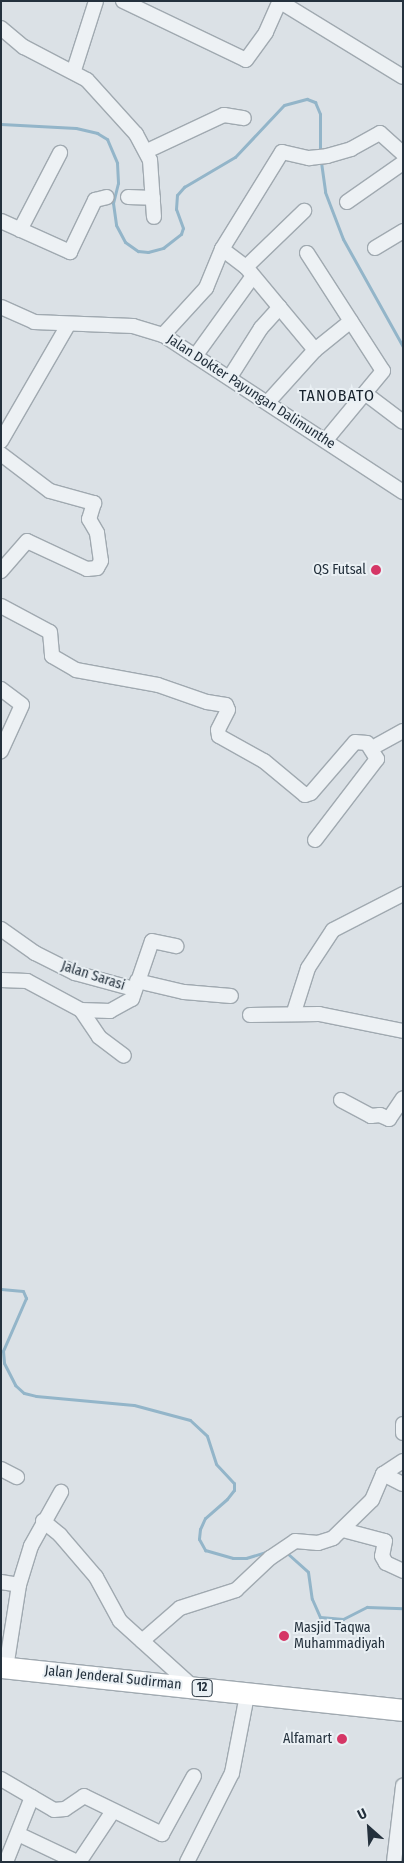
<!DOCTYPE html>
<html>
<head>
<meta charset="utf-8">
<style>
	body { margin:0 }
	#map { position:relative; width:404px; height:1863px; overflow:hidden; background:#dbe1e6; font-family:"Fira Sans Condensed",sans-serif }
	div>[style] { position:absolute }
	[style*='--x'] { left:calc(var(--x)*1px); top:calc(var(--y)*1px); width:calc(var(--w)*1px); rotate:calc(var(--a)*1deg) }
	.stream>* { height:3px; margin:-1.5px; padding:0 1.5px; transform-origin:1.5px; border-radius:1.5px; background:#93b5c9 }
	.roads { filter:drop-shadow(1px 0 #a0a9b0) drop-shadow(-1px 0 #a0a9b0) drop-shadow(0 1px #a0a9b0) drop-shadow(0 -1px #a0a9b0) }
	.minor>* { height:14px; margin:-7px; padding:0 7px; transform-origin:7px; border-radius:7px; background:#edf1f4 }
	.highway>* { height:21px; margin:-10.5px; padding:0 10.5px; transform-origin:10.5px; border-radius:10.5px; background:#fff }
	.dots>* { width:14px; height:14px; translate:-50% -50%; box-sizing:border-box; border:2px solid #eaf0f4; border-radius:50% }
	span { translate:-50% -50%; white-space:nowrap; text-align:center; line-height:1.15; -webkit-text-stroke:4px #eaf0f4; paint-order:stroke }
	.shield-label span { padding:1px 4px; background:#eaf0f4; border:1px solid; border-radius:4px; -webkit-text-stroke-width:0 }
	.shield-label { font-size:12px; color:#24313d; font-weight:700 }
	.street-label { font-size:14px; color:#24313d }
	.poi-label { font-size:14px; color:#24313d }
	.right { translate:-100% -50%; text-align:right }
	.left { translate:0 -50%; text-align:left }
	.quarter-label { font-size:16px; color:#17222d; letter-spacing:1px }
	.frame { position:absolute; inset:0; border:2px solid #24313d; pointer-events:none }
	.north { position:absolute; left:344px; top:1803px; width:50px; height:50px; -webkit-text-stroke:4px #eaf0f4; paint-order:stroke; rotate:334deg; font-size:14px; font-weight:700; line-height:20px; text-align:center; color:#24313d }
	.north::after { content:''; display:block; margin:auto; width:18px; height:22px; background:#24313d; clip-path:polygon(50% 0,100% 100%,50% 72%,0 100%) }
</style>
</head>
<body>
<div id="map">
	<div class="stream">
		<i style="--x:1;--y:124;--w:75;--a:3.1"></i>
		<i style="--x:76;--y:128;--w:22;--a:13"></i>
		<i style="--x:97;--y:133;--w:12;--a:31"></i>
		<i style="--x:107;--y:139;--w:26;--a:67"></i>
		<i style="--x:117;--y:163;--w:20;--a:87"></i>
		<i style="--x:118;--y:183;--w:21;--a:104"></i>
		<i style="--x:113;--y:203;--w:22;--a:82"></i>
		<i style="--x:116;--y:225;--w:19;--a:62"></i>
		<i style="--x:125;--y:242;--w:16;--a:35"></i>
		<i style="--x:138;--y:251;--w:10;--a:6"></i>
		<i style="--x:148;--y:252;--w:16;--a:-15"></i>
		<i style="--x:163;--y:248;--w:23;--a:-38"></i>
		<i style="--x:181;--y:234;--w:6;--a:-72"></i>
		<i style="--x:183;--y:228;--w:20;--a:-110"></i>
		<i style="--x:176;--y:209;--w:14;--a:-86"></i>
		<i style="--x:177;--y:195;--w:11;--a:-49"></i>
		<i style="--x:184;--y:187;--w:59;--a:-30.5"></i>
		<i style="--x:235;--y:157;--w:71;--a:-46.7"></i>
		<i style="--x:284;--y:105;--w:24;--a:-15"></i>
		<i style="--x:307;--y:99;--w:9;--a:21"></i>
		<i style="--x:315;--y:102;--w:13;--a:67"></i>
		<i style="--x:320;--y:114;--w:39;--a:90"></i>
		<i style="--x:321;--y:162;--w:30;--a:82"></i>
		<i style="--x:325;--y:192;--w:50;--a:69"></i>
		<i style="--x:343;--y:239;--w:124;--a:60.9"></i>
		<i style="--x:1;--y:1289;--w:22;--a:5"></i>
		<i style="--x:23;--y:1291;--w:8;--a:67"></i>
		<i style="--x:26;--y:1298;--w:58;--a:113.5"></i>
		<i style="--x:3;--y:1351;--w:12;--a:85"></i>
		<i style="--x:4;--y:1363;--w:25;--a:63"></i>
		<i style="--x:15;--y:1385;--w:12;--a:42"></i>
		<i style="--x:24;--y:1393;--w:12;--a:14"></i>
		<i style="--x:36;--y:1396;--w:98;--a:5.2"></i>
		<i style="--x:134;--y:1405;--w:58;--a:15"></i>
		<i style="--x:190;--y:1420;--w:23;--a:43"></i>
		<i style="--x:207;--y:1436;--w:29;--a:72"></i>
		<i style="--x:216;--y:1464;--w:26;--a:47"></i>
		<i style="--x:234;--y:1483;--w:7;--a:90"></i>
		<i style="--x:234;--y:1490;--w:11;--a:128"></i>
		<i style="--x:227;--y:1499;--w:29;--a:139"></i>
		<i style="--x:205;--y:1518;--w:12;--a:114"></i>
		<i style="--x:200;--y:1529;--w:10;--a:96"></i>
		<i style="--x:199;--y:1539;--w:13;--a:61"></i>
		<i style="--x:205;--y:1550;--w:29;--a:16"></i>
		<i style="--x:233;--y:1558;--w:13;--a:0"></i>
		<i style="--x:246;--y:1558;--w:27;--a:-17"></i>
		<i style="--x:287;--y:1553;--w:28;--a:42"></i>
		<i style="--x:308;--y:1572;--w:27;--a:82"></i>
		<i style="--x:312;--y:1599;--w:20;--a:66"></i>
		<i style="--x:320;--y:1617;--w:23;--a:5"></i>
		<i style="--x:343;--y:1619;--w:27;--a:-27"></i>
		<i style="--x:367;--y:1607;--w:36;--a:2"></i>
	</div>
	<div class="roads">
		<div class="minor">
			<i style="--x:123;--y:1;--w:136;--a:25.6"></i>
			<i style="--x:246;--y:60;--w:34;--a:-54"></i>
			<i style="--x:266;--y:32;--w:34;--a:-66"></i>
			<i style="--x:279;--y:1;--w:145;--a:31.5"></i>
			<i style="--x:1;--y:28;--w:30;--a:40"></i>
			<i style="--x:24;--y:47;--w:71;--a:27.6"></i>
			<i style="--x:87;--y:80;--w:73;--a:47.8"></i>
			<i style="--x:136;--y:134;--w:30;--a:62"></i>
			<i style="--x:150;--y:160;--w:57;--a:86"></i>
			<i style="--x:74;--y:70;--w:72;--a:-72.3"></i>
			<i style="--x:147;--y:151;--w:85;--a:-25.1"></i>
			<i style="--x:224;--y:115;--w:20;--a:9"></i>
			<i style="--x:128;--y:197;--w:25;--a:2"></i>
			<i style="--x:347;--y:202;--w:68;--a:-34.9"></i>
			<i style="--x:1;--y:221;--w:76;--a:24.2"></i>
			<i style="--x:70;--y:252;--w:58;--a:-64.3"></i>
			<i style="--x:95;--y:200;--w:12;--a:-14"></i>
			<i style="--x:20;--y:230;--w:87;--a:-62.5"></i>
			<i style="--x:375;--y:248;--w:33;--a:-31"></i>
			<i style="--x:222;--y:249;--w:30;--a:37"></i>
			<i style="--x:246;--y:267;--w:108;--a:50.3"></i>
			<i style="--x:307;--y:253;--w:140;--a:57.2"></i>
			<i style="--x:383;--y:371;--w:89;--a:129.6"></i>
			<i style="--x:246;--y:267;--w:81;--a:-44"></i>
			<i style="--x:1;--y:307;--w:36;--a:24"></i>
			<i style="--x:34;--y:322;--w:99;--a:2.3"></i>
			<i style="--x:133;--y:326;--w:31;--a:17"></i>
			<i style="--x:163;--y:335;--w:287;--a:33.2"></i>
			<i style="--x:163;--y:335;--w:64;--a:-47.5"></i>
			<i style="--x:206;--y:288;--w:42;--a:-67.7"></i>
			<i style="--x:222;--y:249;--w:114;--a:-58.3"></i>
			<i style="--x:282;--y:152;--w:28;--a:13"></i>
			<i style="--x:309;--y:158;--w:18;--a:-6"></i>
			<i style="--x:327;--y:156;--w:25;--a:-16"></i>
			<i style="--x:351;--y:149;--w:33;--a:-29"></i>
			<i style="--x:380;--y:133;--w:31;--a:42"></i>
			<i style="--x:196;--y:355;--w:97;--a:-54.2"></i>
			<i style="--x:230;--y:377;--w:58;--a:-57.7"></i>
			<i style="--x:261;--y:328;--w:28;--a:-48"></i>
			<i style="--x:366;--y:394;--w:46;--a:37.1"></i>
			<i style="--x:268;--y:402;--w:70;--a:-47.9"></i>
			<i style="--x:315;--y:350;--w:46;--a:-38.9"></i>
			<i style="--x:1;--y:441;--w:134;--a:-60"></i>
			<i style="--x:1;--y:454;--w:61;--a:37.1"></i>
			<i style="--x:50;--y:491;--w:46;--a:15.3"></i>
			<i style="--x:94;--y:503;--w:17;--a:107"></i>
			<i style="--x:89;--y:519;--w:16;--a:60"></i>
			<i style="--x:97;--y:533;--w:28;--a:82"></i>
			<i style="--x:101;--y:561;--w:8;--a:120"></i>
			<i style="--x:97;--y:568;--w:10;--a:174"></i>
			<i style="--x:87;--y:569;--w:66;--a:-155"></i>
			<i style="--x:27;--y:541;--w:40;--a:131"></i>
			<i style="--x:1;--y:606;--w:55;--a:28"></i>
			<i style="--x:50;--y:632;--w:24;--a:85"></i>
			<i style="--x:52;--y:656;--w:28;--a:30"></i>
			<i style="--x:76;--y:670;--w:83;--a:10.4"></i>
			<i style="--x:158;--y:685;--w:52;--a:19.1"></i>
			<i style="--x:207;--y:702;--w:19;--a:9"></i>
			<i style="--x:226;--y:705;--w:5;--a:68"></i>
			<i style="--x:228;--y:710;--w:22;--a:117"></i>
			<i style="--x:218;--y:730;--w:6;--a:81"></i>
			<i style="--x:219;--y:736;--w:51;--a:29.1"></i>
			<i style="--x:264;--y:761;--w:53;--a:39.7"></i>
			<i style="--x:305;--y:795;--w:6;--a:-18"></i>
			<i style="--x:311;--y:793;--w:67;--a:-49.2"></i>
			<i style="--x:355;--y:742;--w:12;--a:5"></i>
			<i style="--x:367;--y:743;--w:19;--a:58"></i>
			<i style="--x:377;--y:759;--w:102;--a:127.4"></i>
			<i style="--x:1;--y:689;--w:26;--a:37"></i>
			<i style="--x:22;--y:705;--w:51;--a:114.5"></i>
			<i style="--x:372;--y:748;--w:35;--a:-29"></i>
			<i style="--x:1;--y:929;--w:42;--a:35.2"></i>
			<i style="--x:35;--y:953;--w:45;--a:26.6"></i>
			<i style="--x:75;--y:973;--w:61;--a:15.2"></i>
			<i style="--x:1;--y:980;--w:26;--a:2"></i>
			<i style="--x:27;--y:981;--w:61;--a:28.2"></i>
			<i style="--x:81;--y:1010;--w:29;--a:2"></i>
			<i style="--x:110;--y:1011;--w:25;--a:-29"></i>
			<i style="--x:132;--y:999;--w:61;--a:-71"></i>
			<i style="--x:152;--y:941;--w:25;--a:12"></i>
			<i style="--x:137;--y:981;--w:48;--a:13.2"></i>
			<i style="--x:184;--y:992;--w:47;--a:4.9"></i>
			<i style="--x:81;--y:1010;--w:32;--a:56"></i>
			<i style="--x:99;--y:1037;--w:31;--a:37"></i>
			<i style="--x:294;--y:1012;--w:46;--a:-72.3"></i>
			<i style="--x:308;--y:968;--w:45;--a:-56.7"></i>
			<i style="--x:333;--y:930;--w:79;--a:-27.2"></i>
			<i style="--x:250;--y:1015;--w:69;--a:-0.8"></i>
			<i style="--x:319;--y:1014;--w:86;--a:11.4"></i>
			<i style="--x:341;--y:1100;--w:34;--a:28"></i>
			<i style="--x:371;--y:1116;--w:9;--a:-6"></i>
			<i style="--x:380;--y:1115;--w:10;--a:24"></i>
			<i style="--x:389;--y:1119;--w:25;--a:-56"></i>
			<i style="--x:403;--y:1424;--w:9;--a:90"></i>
			<i style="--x:1;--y:1469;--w:18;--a:27"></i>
			<i style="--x:383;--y:1474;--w:22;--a:27"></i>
			<i style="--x:43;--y:1521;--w:22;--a:39"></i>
			<i style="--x:60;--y:1535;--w:55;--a:49.4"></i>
			<i style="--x:96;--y:1577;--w:50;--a:61.4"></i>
			<i style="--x:120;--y:1621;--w:98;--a:42.1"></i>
			<i style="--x:343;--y:1530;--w:43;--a:14.7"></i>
			<i style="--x:385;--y:1541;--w:15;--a:101"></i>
			<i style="--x:382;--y:1556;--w:8;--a:60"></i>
			<i style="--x:386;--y:1563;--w:19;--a:25"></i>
			<i style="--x:1;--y:1582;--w:18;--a:9"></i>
			<i style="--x:142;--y:1641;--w:50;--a:-41"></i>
			<i style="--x:180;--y:1608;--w:59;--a:-17.8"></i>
			<i style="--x:236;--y:1590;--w:47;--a:-43.3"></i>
			<i style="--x:270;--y:1558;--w:30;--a:-34"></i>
			<i style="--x:295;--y:1541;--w:23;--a:5"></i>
			<i style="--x:318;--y:1543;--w:16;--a:-18"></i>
			<i style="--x:333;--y:1538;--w:54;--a:-44.3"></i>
			<i style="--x:372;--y:1500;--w:28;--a:-67"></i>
			<i style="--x:383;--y:1474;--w:24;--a:-33"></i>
			<i style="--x:6;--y:1668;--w:84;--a:-81.1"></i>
			<i style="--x:19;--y:1585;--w:41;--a:-72.9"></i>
			<i style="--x:31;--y:1546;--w:62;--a:-60.9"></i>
			<i style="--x:1;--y:1779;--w:61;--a:30.3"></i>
			<i style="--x:54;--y:1810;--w:11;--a:-5"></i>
			<i style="--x:65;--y:1809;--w:23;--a:-34"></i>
			<i style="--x:84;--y:1796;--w:87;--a:26"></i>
			<i style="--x:162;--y:1834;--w:66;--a:-61.1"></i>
			<i style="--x:18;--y:1834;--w:65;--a:25.4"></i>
			<i style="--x:6;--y:1862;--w:70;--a:-68.2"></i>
			<i style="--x:79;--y:1862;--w:61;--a:-56.3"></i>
			<i style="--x:187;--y:1862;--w:100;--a:-63.2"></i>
			<i style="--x:232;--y:1773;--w:79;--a:-79.1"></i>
			<i style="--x:394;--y:1862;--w:77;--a:-83.2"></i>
		</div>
		<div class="highway">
			<i style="--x:1;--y:1667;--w:404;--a:6.1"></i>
		</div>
	</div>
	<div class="dots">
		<i style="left:376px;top:570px;background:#d53666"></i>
		<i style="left:284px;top:1636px;background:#d53666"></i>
		<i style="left:342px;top:1739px;background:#d53666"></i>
	</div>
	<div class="shield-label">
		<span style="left:202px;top:1688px">12</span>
	</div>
	<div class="street-label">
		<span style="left:251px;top:392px;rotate:33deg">Jalan Dokter Payungan Dalimunthe</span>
		<span style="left:93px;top:976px;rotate:18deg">Jalan Sarasi</span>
		<span style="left:113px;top:1678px;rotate:6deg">Jalan Jenderal Sudirman</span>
	</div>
	<div class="poi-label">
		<span class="right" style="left:366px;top:570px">QS Futsal</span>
		<span class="left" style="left:294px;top:1636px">Masjid Taqwa<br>Muhammadiyah</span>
		<span class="right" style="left:332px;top:1739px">Alfamart</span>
	</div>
	<div class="quarter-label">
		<span style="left:337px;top:396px">TANOBATO</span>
	</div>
	<div class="frame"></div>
	<div class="north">U</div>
</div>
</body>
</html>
